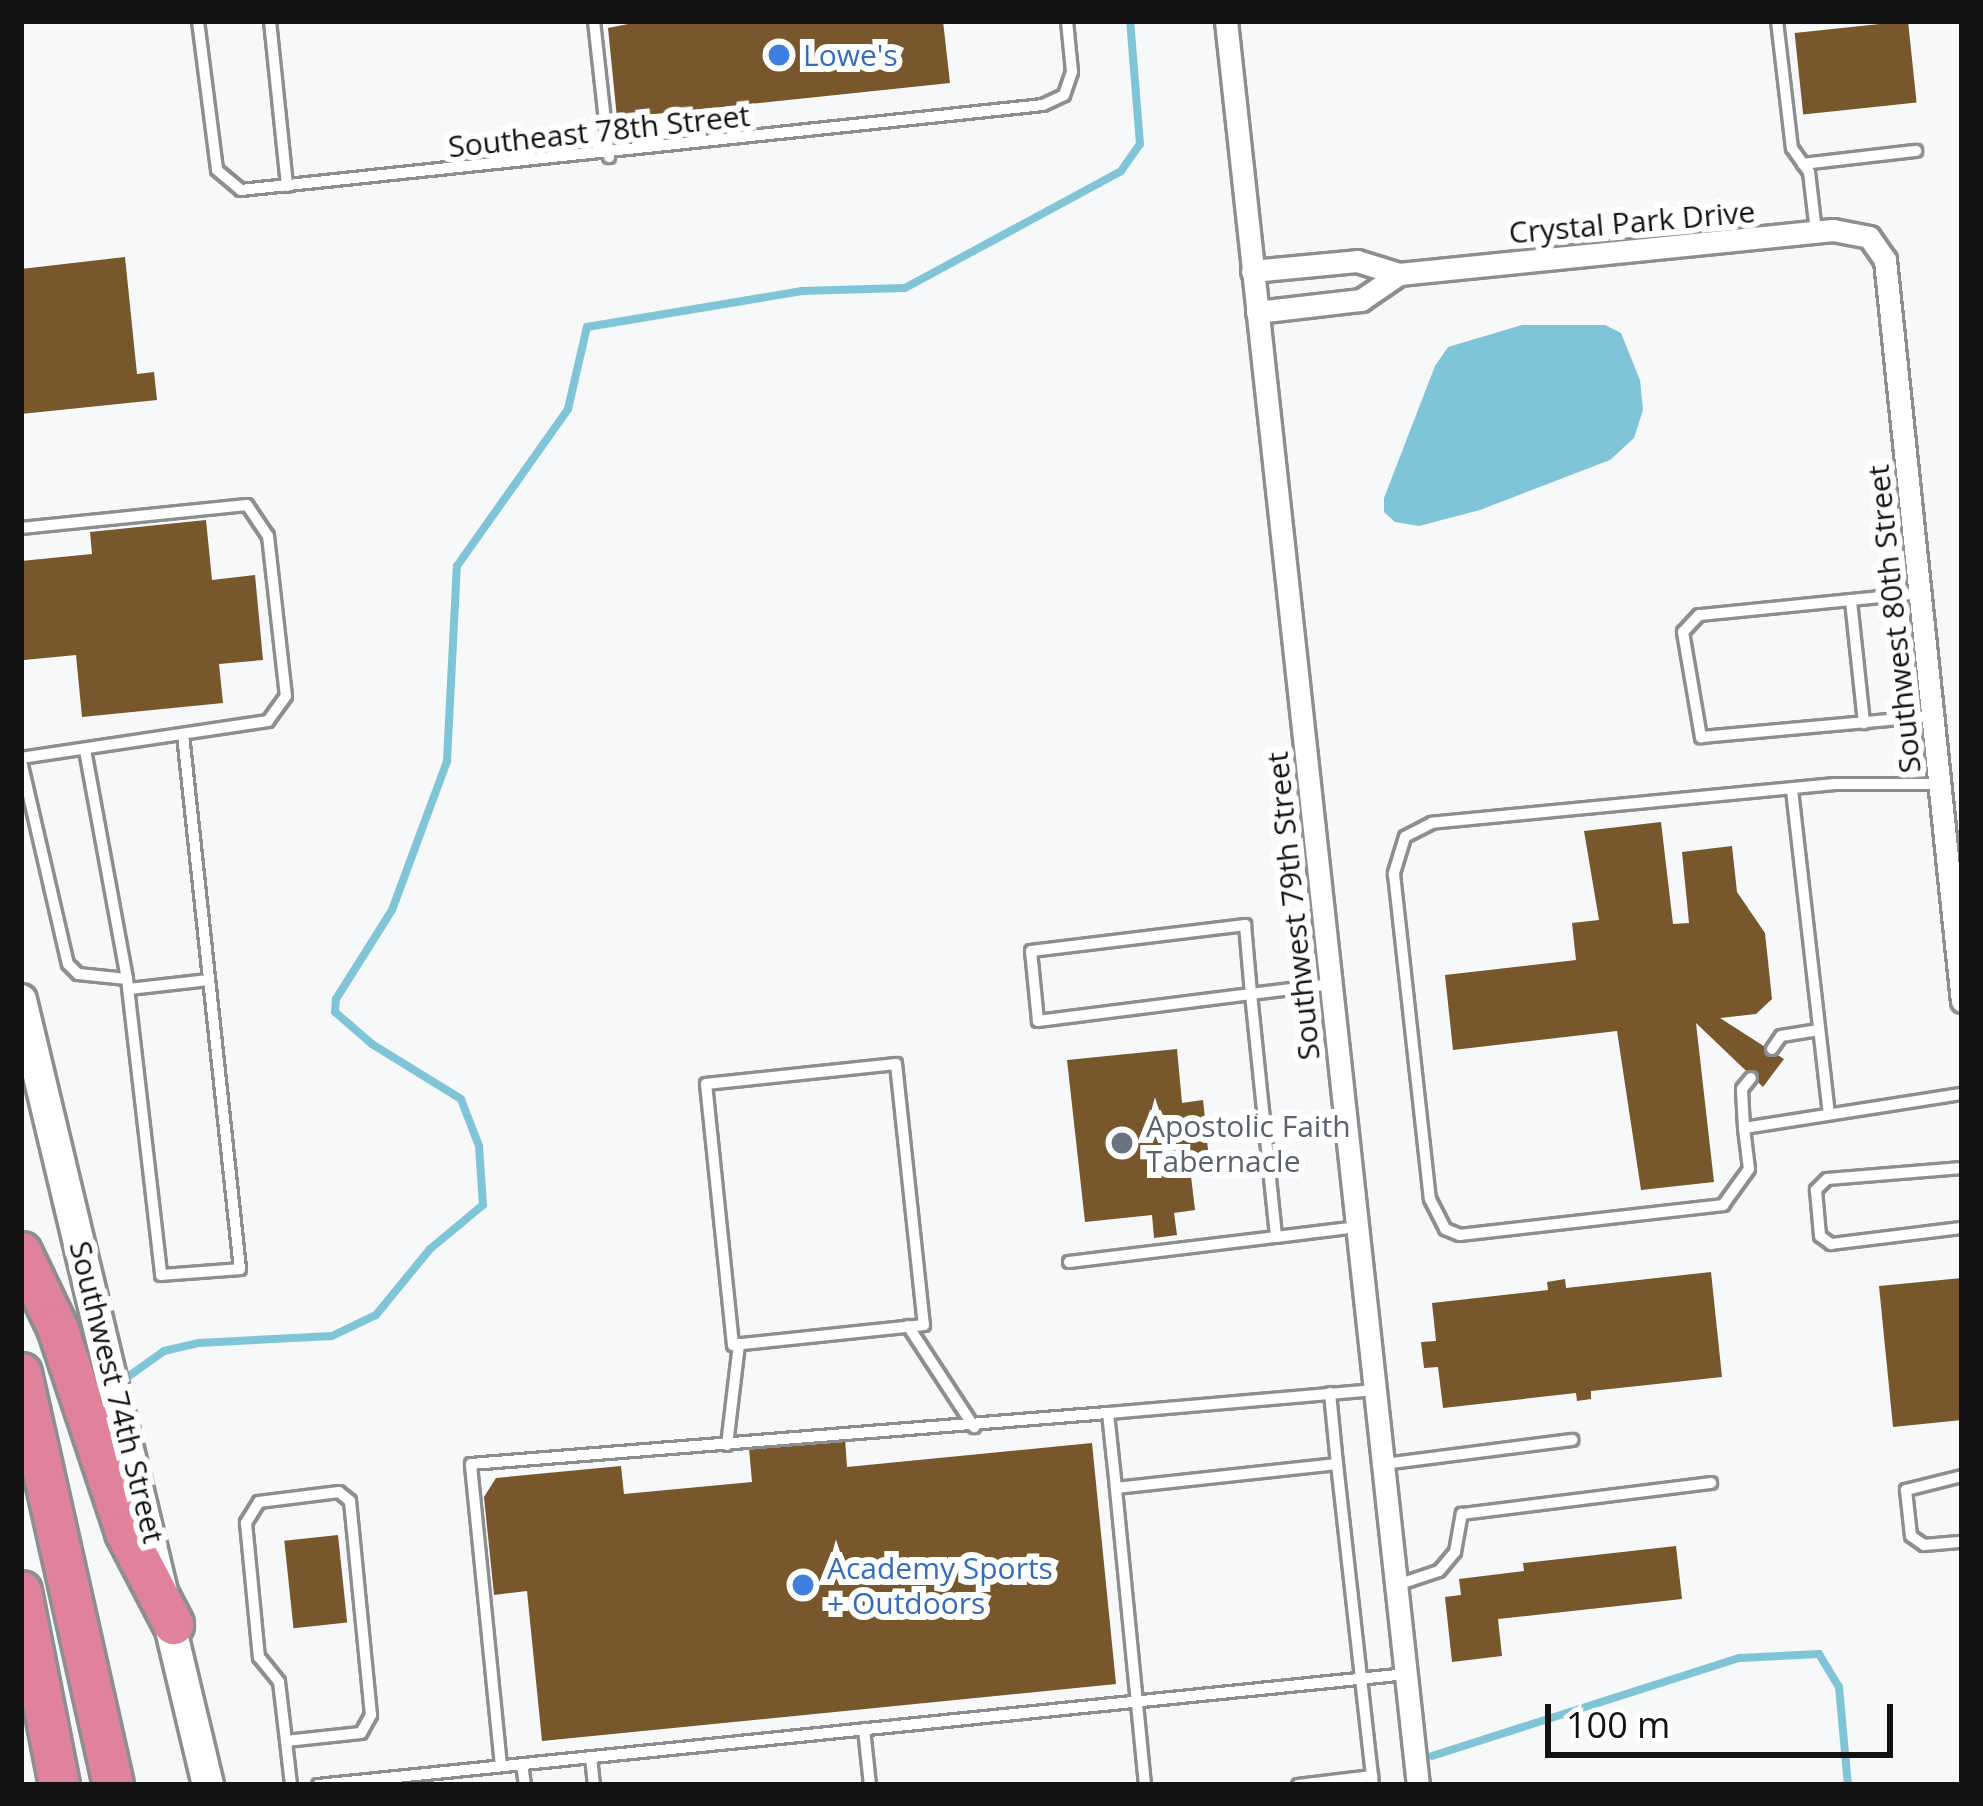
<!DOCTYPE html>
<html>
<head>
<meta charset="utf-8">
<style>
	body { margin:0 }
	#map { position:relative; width:1983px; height:1806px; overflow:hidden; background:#f7f8fa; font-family:"Open Sans",sans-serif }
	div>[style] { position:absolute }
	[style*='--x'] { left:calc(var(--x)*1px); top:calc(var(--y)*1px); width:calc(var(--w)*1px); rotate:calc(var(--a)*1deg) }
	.water>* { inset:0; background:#80c4d8 }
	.stream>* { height:8px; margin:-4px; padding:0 4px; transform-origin:4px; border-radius:4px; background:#80c4d8 }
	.building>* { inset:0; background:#77572b; transform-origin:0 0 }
	.roads { filter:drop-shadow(3px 0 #8d8e90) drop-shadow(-3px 0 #8d8e90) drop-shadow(0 3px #8d8e90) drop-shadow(0 -3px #8d8e90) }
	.service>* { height:10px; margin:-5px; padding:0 5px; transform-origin:5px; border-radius:5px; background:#fff }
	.minor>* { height:21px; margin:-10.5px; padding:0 10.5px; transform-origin:10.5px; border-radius:10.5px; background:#fff }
	.secondary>* { height:30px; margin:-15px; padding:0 15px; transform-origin:15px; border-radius:15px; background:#fff }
	.motorway>* { height:39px; margin:-19.5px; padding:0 19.5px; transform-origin:19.5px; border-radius:19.5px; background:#e0829c }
	.dots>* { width:33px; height:33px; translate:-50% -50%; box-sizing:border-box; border:6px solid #fff; border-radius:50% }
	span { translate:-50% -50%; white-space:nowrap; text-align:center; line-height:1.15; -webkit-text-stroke:12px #fff; paint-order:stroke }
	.shop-label { font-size:30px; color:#366cbe }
	.left { translate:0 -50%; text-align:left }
	.street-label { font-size:30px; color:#121213 }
	.worship-label { font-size:30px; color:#5b616d }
	.frame { position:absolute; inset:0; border:24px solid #121213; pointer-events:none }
	.scale { position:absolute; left:1545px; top:1704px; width:348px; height:54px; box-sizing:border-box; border:6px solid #121213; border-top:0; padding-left:15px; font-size:36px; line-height:42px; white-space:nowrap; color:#121213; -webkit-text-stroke:9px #fff; paint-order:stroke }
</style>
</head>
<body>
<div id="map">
	<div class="water">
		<i style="clip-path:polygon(1522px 325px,1605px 325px,1621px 333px,1640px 380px,1643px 410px,1634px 438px,1610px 460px,1480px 510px,1419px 526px,1395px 522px,1384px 512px,1384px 498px,1435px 366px,1448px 347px)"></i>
	</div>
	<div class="stream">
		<i style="--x:129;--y:1376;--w:43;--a:-35.5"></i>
		<i style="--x:164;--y:1351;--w:36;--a:-13"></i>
		<i style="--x:199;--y:1343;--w:133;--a:-3"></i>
		<i style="--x:332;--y:1336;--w:49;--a:-25.5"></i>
		<i style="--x:376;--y:1315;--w:85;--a:-50.7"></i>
		<i style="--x:430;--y:1249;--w:69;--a:-39.7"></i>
		<i style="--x:483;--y:1205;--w:59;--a:-93.9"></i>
		<i style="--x:479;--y:1146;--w:50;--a:-111"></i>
		<i style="--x:461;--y:1099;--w:105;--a:-148.3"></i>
		<i style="--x:372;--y:1044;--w:49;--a:-139.1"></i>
		<i style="--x:335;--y:1012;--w:13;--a:-86"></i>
		<i style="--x:336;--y:999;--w:105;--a:-57.8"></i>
		<i style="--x:392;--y:910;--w:159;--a:-69.7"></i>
		<i style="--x:447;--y:761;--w:195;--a:-87.1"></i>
		<i style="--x:457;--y:566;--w:192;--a:-54.7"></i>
		<i style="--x:568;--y:409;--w:84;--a:-77"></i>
		<i style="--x:587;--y:327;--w:218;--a:-9.5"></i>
		<i style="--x:802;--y:291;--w:103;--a:-1.7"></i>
		<i style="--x:905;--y:288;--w:246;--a:-28.4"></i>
		<i style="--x:1121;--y:171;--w:33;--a:-55"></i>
		<i style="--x:1140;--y:144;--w:123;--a:-94.6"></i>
		<i style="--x:1432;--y:1756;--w:323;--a:-17.7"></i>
		<i style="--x:1740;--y:1658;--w:79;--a:-2.9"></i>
		<i style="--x:1819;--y:1654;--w:39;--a:59"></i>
		<i style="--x:1839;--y:1687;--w:98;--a:84.8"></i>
	</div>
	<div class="building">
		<i style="clip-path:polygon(643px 21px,943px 21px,950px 83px,617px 118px,608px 28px)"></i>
		<i style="left:1908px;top:21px;width:82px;height:114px;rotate:84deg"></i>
		<i style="clip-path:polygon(125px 257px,137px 374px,154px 372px,157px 400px,21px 414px,21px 269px)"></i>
		<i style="clip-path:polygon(206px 520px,212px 580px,255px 575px,263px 660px,219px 664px,223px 703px,82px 717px,76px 655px,24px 660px,21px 561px,92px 554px,90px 532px)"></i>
		<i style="clip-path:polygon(1661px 822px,1673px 924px,1689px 923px,1682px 852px,1732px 846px,1737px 892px,1765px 933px,1772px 999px,1756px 1014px,1720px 1018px,1784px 1059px,1763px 1087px,1696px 1023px,1714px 1182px,1641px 1190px,1617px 1031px,1453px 1050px,1445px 975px,1576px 960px,1572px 923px,1599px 920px,1584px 831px)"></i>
		<i style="clip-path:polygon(1177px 1049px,1182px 1103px,1203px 1100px,1205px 1118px,1226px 1116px,1228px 1139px,1207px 1141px,1209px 1157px,1189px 1159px,1195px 1210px,1174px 1213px,1177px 1235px,1154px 1238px,1152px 1215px,1085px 1222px,1067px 1060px)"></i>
		<i style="clip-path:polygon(1711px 1272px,1722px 1377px,1591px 1391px,1591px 1399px,1577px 1401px,1576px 1393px,1443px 1408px,1438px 1367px,1424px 1368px,1421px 1342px,1436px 1341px,1432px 1303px,1548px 1290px,1547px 1282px,1565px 1279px,1566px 1288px)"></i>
		<i style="clip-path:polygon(1962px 1278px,1962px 1420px,1893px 1427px,1879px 1286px)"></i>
		<i style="clip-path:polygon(845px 1438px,847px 1467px,1092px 1443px,1116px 1684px,542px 1741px,527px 1591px,494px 1595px,484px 1497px,496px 1478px,621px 1466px,624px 1494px,752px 1482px,749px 1448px)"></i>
		<i style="left:338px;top:1535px;width:88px;height:54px;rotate:84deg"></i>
		<i style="clip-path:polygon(1676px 1546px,1682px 1599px,1498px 1619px,1502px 1656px,1452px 1662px,1445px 1597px,1461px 1595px,1459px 1579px,1524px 1571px,1523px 1563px)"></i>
	</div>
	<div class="roads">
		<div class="service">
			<i style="--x:198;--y:21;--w:150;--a:82.7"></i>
			<i style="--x:217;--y:170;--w:31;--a:40"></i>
			<i style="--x:241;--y:190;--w:806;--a:-6.05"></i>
			<i style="--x:1043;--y:105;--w:23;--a:-25"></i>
			<i style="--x:1064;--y:95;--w:24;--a:-71"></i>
			<i style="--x:1072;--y:72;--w:51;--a:-95.6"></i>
			<i style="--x:270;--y:21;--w:166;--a:84.1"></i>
			<i style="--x:594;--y:21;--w:137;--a:83.7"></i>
			<i style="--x:1777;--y:21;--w:128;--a:83.3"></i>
			<i style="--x:1792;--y:148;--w:29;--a:55"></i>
			<i style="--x:1809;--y:172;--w:60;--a:83.3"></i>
			<i style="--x:1803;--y:164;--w:114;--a:-6.6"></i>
			<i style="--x:21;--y:528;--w:227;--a:-5.8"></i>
			<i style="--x:247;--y:505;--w:37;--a:56"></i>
			<i style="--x:268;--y:536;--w:161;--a:83.6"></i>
			<i style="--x:286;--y:696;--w:31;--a:126"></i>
			<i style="--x:268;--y:721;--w:250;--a:171.5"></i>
			<i style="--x:1921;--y:593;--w:223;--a:174.3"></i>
			<i style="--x:1699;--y:615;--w:23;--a:133"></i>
			<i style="--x:1683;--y:632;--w:107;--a:80.3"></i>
			<i style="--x:1701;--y:737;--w:233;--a:-5.2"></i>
			<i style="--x:1851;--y:601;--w:123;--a:83.9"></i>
			<i style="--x:85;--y:750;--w:233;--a:79.6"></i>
			<i style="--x:21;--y:761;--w:208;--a:77"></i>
			<i style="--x:68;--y:964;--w:14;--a:45"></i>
			<i style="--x:78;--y:974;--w:49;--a:5.8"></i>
			<i style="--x:127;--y:979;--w:298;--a:83.4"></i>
			<i style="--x:161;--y:1275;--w:79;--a:-4.3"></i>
			<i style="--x:240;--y:1269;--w:537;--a:-96.09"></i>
			<i style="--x:1940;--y:784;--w:105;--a:180"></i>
			<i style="--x:1835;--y:784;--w:405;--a:174.5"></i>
			<i style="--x:1432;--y:823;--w:30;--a:153"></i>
			<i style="--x:1405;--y:837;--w:39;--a:107"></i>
			<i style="--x:1394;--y:874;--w:327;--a:83.7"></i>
			<i style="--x:1430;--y:1199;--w:34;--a:63"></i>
			<i style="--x:1445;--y:1229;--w:16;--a:22"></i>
			<i style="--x:1460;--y:1235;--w:265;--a:-6.5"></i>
			<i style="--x:1723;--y:1205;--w:44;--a:-54.2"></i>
			<i style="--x:1749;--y:1169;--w:41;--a:-97"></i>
			<i style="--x:1744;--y:1128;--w:221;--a:-8.9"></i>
			<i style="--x:1792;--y:790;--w:326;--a:83.5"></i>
			<i style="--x:1245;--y:925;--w:69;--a:85"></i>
			<i style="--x:1251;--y:994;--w:215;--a:172.8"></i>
			<i style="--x:1038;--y:1021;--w:70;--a:-95.7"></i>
			<i style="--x:1031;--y:951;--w:216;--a:-6.9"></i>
			<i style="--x:1332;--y:984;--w:82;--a:173"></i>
			<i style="--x:1251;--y:994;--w:244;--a:84.1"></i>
			<i style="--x:1276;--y:1237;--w:83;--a:-7"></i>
			<i style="--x:129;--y:989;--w:80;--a:-6.5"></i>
			<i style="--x:1772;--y:1049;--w:16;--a:-55"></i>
			<i style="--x:1781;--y:1036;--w:38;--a:-9"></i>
			<i style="--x:896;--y:1064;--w:262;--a:83.9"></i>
			<i style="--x:924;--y:1325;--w:192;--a:174"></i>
			<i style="--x:733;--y:1345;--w:262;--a:-95.9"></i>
			<i style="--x:706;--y:1084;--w:191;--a:-6"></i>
			<i style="--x:1744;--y:1128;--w:39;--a:-93"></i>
			<i style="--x:1742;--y:1089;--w:14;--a:-51"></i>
			<i style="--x:1962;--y:1168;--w:135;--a:175.3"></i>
			<i style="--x:1827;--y:1179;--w:16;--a:135"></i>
			<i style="--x:1816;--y:1190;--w:46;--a:85"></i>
			<i style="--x:1820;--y:1236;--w:14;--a:36"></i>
			<i style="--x:1831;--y:1244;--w:132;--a:-7"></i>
			<i style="--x:1069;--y:1262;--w:209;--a:-6.9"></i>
			<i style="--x:908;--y:1326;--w:121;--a:56.8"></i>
			<i style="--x:1330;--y:1393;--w:71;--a:84.4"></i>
			<i style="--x:727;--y:1445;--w:102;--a:-83.2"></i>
			<i style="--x:1384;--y:1464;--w:190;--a:-7.3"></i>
			<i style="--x:1962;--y:1476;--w:58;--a:166"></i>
			<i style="--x:1906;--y:1490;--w:46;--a:83.8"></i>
			<i style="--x:1911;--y:1536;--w:16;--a:35"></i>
			<i style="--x:1924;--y:1545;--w:38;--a:-5"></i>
			<i style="--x:1116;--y:1488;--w:75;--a:-96.1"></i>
			<i style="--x:1108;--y:1413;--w:269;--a:-4.9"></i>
			<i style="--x:1397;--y:1585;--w:44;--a:-18.4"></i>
			<i style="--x:1439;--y:1571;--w:25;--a:-50"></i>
			<i style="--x:1455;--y:1552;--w:39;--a:-80"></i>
			<i style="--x:1462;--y:1514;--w:251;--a:-7.1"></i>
			<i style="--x:864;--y:1729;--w:56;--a:83.9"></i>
			<i style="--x:286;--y:1741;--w:75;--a:-6.1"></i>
			<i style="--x:361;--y:1733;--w:21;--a:-61"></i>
			<i style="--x:371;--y:1715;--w:215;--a:-95.6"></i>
			<i style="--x:350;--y:1501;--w:14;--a:-141"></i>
			<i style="--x:339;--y:1492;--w:81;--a:172.9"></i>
			<i style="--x:259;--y:1502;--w:25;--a:122"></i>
			<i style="--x:246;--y:1523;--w:135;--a:84.5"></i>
			<i style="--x:259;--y:1657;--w:32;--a:51"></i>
			<i style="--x:279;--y:1682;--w:59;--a:83.2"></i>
			<i style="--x:286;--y:1741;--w:44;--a:83.5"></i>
			<i style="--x:591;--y:1757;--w:28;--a:84"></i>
			<i style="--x:522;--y:1764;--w:21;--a:82"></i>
			<i style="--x:501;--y:1766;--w:303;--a:-95.7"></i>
			<i style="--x:471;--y:1464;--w:639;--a:-4.58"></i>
			<i style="--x:318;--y:1785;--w:1095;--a:-5.82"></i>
			<i style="--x:1145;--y:1785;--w:298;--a:-95.6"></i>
			<i style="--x:1116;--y:1488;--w:222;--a:-6.2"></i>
			<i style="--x:1337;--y:1464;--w:323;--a:83.6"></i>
			<i style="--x:1298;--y:1785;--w:75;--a:-6.9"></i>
		</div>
		<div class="minor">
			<i style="--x:1226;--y:21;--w:1774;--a:83.79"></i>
			<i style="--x:1252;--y:271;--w:105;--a:-5.4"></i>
			<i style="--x:1357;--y:261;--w:44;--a:17.2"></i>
			<i style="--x:1399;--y:274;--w:436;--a:-5.8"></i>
			<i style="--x:1833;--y:230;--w:37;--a:11"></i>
			<i style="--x:1869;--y:237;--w:28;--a:55"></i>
			<i style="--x:1885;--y:260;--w:745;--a:84.07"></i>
			<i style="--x:1257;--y:312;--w:105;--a:-6.6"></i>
			<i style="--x:1361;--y:300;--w:46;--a:-34.4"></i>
		</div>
		<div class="secondary">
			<i style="--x:21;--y:1000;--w:807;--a:76.6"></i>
		</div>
		<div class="motorway">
			<i style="--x:21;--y:1252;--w:83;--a:64.4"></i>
			<i style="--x:57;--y:1327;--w:216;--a:71.6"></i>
			<i style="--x:125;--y:1532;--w:104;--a:62.4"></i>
			<i style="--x:21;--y:1373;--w:422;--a:77.4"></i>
			<i style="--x:21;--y:1591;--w:198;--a:78.9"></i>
		</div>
	</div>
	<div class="dots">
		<i style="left:779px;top:55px;background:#3f7fe0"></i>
		<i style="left:1122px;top:1143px;background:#6b7280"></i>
		<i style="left:803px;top:1585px;background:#3f7fe0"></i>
	</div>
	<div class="shop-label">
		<span class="left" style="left:803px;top:55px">Lowe's</span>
		<span class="left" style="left:827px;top:1585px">Academy Sports<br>+ Outdoors</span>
	</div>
	<div class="street-label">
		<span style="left:599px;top:131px;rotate:-6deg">Southeast 78th Street</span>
		<span style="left:1632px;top:222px;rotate:-5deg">Crystal Park Drive</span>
		<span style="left:1894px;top:619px;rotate:-96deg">Southwest 80th Street</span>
		<span style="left:1293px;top:906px;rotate:-96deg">Southwest 79th Street</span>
		<span style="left:117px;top:1392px;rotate:76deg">Southwest 74th Street</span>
	</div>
	<div class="worship-label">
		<span class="left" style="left:1146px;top:1143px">Apostolic Faith<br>Tabernacle</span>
	</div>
	<div class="frame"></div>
	<div class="scale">100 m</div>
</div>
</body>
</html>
